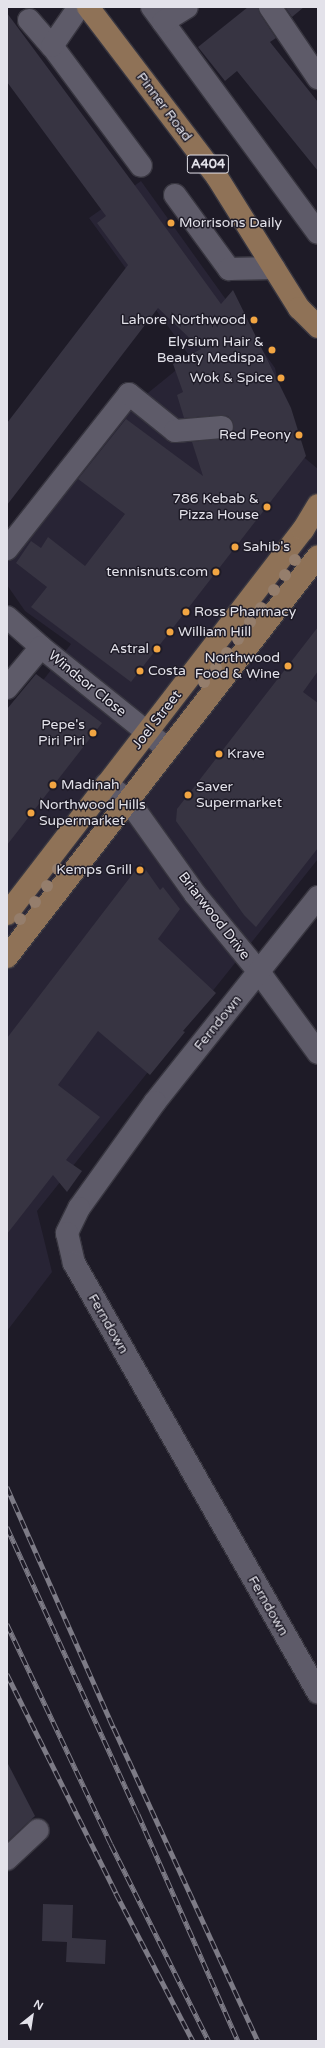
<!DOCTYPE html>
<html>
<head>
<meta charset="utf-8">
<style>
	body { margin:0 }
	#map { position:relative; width:325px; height:2048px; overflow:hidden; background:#1e1b27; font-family:"Varela Round",sans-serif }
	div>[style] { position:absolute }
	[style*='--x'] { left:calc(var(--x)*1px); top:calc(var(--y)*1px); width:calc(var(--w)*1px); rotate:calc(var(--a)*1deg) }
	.built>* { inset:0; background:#282435 }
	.building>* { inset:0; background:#373442 }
	.roads { filter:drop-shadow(1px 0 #383640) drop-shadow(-1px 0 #383640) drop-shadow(0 1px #383640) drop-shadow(0 -1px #383640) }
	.minor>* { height:22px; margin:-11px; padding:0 11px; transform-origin:11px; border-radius:11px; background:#5e5b69 }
	.major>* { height:22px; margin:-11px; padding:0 11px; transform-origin:11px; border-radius:11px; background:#8f7257 }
	.rail>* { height:4.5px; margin-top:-2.25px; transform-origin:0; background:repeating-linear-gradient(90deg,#1e1b27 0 9px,#7d7b86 0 18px); box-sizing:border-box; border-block:1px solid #7d7b86 }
	.trees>* { width:12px; height:12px; margin:-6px; border-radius:50%; background:#957e6c }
	.dots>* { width:11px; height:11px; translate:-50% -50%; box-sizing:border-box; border:2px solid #1e1b27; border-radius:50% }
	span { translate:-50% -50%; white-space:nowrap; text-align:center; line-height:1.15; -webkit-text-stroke:3px #1e1b27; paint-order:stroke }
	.shield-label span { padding:1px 3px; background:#1e1b27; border:1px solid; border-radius:3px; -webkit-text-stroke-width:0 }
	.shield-label { font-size:13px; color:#e3e2ea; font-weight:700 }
	.street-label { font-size:14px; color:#e3e2ea }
	.poi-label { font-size:14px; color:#e3e2ea }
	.left { translate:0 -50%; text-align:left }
	.right { translate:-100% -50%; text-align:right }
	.frame { position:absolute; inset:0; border:8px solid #e3e2ea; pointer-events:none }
	.north { position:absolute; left:12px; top:1996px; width:40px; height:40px; -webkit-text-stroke:3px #1e1b27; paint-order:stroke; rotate:30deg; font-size:11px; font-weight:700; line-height:16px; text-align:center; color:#e3e2ea }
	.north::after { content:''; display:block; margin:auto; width:14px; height:18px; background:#e3e2ea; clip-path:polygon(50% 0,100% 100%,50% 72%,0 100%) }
</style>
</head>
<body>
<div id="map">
	<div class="built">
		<i style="clip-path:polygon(141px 181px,275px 368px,294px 449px,318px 469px,318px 859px,37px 1211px,52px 1272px,7px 1331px,7px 727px,71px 644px,25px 611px,7px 585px,7px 559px,122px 414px,191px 358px,89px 218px)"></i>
	</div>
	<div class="building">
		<i style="clip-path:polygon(248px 7px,258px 7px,260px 14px,276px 38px,270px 42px,318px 102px,318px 171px,237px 71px,225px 81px,198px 47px)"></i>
		<i style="clip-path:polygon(285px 7px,304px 7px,292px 17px)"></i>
		<i style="clip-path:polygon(7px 13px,139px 191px,221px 304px,233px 290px,291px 408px,306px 456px,131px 682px,31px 607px,47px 587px,16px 563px,31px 541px,41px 548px,48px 537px,85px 566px,125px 514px,78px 479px,126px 419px,203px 476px,192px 442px,229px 437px,233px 433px,234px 426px,232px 420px,228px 416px,221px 415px,184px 418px,177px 395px,183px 392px,173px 364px,201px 349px,158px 308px,7px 505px,7px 423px,128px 265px,97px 223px,106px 216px,7px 82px)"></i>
		<i style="clip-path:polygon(318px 627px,318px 671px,303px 692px,318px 703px,318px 848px,256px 927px,244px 915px,176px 821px,177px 809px)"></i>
		<i style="clip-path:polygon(36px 674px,102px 723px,7px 845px,7px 709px)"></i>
		<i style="clip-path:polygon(141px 863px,160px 890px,163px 887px,180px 909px,158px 939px,216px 993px,183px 1031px,185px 1032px,150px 1075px,98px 1031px,58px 1085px,100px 1117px,66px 1160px,82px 1171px,67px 1192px,53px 1175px,7px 1234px,7px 1038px)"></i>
		<i style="clip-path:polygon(7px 1762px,35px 1816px,7px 1842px)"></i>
		<i style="clip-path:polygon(43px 1904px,73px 1905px,72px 1938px,106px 1940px,105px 1964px,66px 1962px,67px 1942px,42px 1941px)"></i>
	</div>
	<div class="roads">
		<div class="minor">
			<i style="--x:152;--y:7;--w:280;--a:53.7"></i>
			<i style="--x:270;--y:7;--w:86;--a:55.9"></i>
			<i style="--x:29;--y:20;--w:35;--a:49"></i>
			<i style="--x:52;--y:46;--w:149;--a:53.4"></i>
			<i style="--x:163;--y:22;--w:28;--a:-32"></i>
			<i style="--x:52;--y:46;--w:47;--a:-55.3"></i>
			<i style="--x:175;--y:195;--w:92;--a:53.9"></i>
			<i style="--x:229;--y:269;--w:45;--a:-1.3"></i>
			<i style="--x:7;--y:549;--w:197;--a:-51.8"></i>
			<i style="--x:129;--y:394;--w:59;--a:38.8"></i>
			<i style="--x:175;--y:431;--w:47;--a:-4.9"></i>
			<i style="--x:7;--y:617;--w:45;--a:41.4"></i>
			<i style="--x:41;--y:647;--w:163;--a:38.8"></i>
			<i style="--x:7;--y:688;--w:53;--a:-50.3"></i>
			<i style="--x:106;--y:784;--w:27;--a:36"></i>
			<i style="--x:128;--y:800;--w:115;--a:54.5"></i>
			<i style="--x:195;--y:894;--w:101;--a:50.6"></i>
			<i style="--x:259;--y:972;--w:100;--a:53.9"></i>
			<i style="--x:318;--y:897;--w:262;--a:128.5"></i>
			<i style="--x:155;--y:1102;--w:130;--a:125.6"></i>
			<i style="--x:79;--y:1208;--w:28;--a:116"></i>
			<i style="--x:67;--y:1233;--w:31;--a:77"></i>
			<i style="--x:74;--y:1263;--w:494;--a:60.4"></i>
			<i style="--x:7;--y:1859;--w:42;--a:-43.1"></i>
		</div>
		<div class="major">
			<i style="--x:88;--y:7;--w:213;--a:52.8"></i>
			<i style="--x:217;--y:177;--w:155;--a:58"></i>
			<i style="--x:299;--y:308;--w:27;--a:45"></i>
			<i style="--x:7;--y:914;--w:485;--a:-52.4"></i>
			<i style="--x:303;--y:530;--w:29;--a:-59"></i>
			<i style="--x:7;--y:957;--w:507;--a:-52.2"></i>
		</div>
	</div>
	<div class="rail">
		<i style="--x:7;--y:1487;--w:264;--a:66.1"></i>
		<i style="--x:114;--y:1728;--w:345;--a:65.3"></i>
		<i style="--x:7;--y:1527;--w:315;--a:65.5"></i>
		<i style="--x:138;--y:1814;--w:248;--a:66.2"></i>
		<i style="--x:7;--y:1624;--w:243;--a:64.7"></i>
		<i style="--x:111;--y:1844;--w:220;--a:63.6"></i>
		<i style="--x:7;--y:1674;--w:245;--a:63.5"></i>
		<i style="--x:116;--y:1893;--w:167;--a:62.5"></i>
	</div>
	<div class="trees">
		<i style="left:295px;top:560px"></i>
		<i style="left:285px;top:575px"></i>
		<i style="left:274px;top:590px"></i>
		<i style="left:261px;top:608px"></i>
		<i style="left:250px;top:622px"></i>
		<i style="left:238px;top:639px"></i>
		<i style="left:227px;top:653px"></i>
		<i style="left:216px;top:668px"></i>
		<i style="left:204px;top:682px"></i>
		<i style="left:58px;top:869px"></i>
		<i style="left:47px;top:886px"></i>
		<i style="left:35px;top:902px"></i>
		<i style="left:20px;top:919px"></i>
	</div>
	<div class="dots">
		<i style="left:171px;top:223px;background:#f2a542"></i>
		<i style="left:254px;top:320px;background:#f2a542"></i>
		<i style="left:272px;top:350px;background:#f2a542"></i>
		<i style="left:281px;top:378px;background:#f2a542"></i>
		<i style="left:299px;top:435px;background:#f2a542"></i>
		<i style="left:267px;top:507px;background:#f2a542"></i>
		<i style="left:235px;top:547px;background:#f2a542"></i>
		<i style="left:216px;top:572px;background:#f2a542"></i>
		<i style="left:186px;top:612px;background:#f2a542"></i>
		<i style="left:170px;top:632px;background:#f2a542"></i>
		<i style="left:157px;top:649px;background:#f2a542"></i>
		<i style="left:288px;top:666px;background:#f2a542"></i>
		<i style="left:140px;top:671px;background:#f2a542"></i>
		<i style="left:93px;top:733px;background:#f2a542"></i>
		<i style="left:219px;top:754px;background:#f2a542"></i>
		<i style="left:53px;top:785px;background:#f2a542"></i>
		<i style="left:188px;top:795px;background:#f2a542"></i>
		<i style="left:31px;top:813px;background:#f2a542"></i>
		<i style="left:140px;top:870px;background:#f2a542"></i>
	</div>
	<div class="shield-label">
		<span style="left:208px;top:164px">A404</span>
	</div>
	<div class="street-label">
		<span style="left:164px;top:107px;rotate:53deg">Pinner Road</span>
		<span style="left:87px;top:684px;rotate:39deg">Windsor Close</span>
		<span style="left:157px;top:720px;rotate:-52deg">Joel Street</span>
		<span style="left:214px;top:916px;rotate:52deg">Briarwood Drive</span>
		<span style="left:218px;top:1023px;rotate:-51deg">Ferndown</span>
		<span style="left:108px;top:1324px;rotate:60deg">Ferndown</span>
		<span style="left:268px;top:1606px;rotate:60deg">Ferndown</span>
	</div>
	<div class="poi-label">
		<span class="left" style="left:179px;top:223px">Morrisons Daily</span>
		<span class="right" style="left:246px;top:320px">Lahore Northwood</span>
		<span class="right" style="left:264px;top:350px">Elysium Hair &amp;<br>Beauty Medispa</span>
		<span class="right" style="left:273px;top:378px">Wok &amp; Spice</span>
		<span class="right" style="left:291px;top:435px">Red Peony</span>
		<span class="right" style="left:259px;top:507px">786 Kebab &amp;<br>Pizza House</span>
		<span class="left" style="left:243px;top:547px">Sahib's</span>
		<span class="right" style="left:208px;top:572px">tennisnuts.com</span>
		<span class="left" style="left:194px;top:612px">Ross Pharmacy</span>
		<span class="left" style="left:178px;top:632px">William Hill</span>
		<span class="right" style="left:149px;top:649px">Astral</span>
		<span class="right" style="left:280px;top:666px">Northwood<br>Food &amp; Wine</span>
		<span class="left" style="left:148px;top:671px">Costa</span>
		<span class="right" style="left:85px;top:733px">Pepe's<br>Piri Piri</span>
		<span class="left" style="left:227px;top:754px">Krave</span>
		<span class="left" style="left:61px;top:785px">Madinah</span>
		<span class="left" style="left:196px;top:795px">Saver<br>Supermarket</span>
		<span class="left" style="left:39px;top:813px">Northwood Hills<br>Supermarket</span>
		<span class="right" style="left:132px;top:870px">Kemps Grill</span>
	</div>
	<div class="frame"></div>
	<div class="north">N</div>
</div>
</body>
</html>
